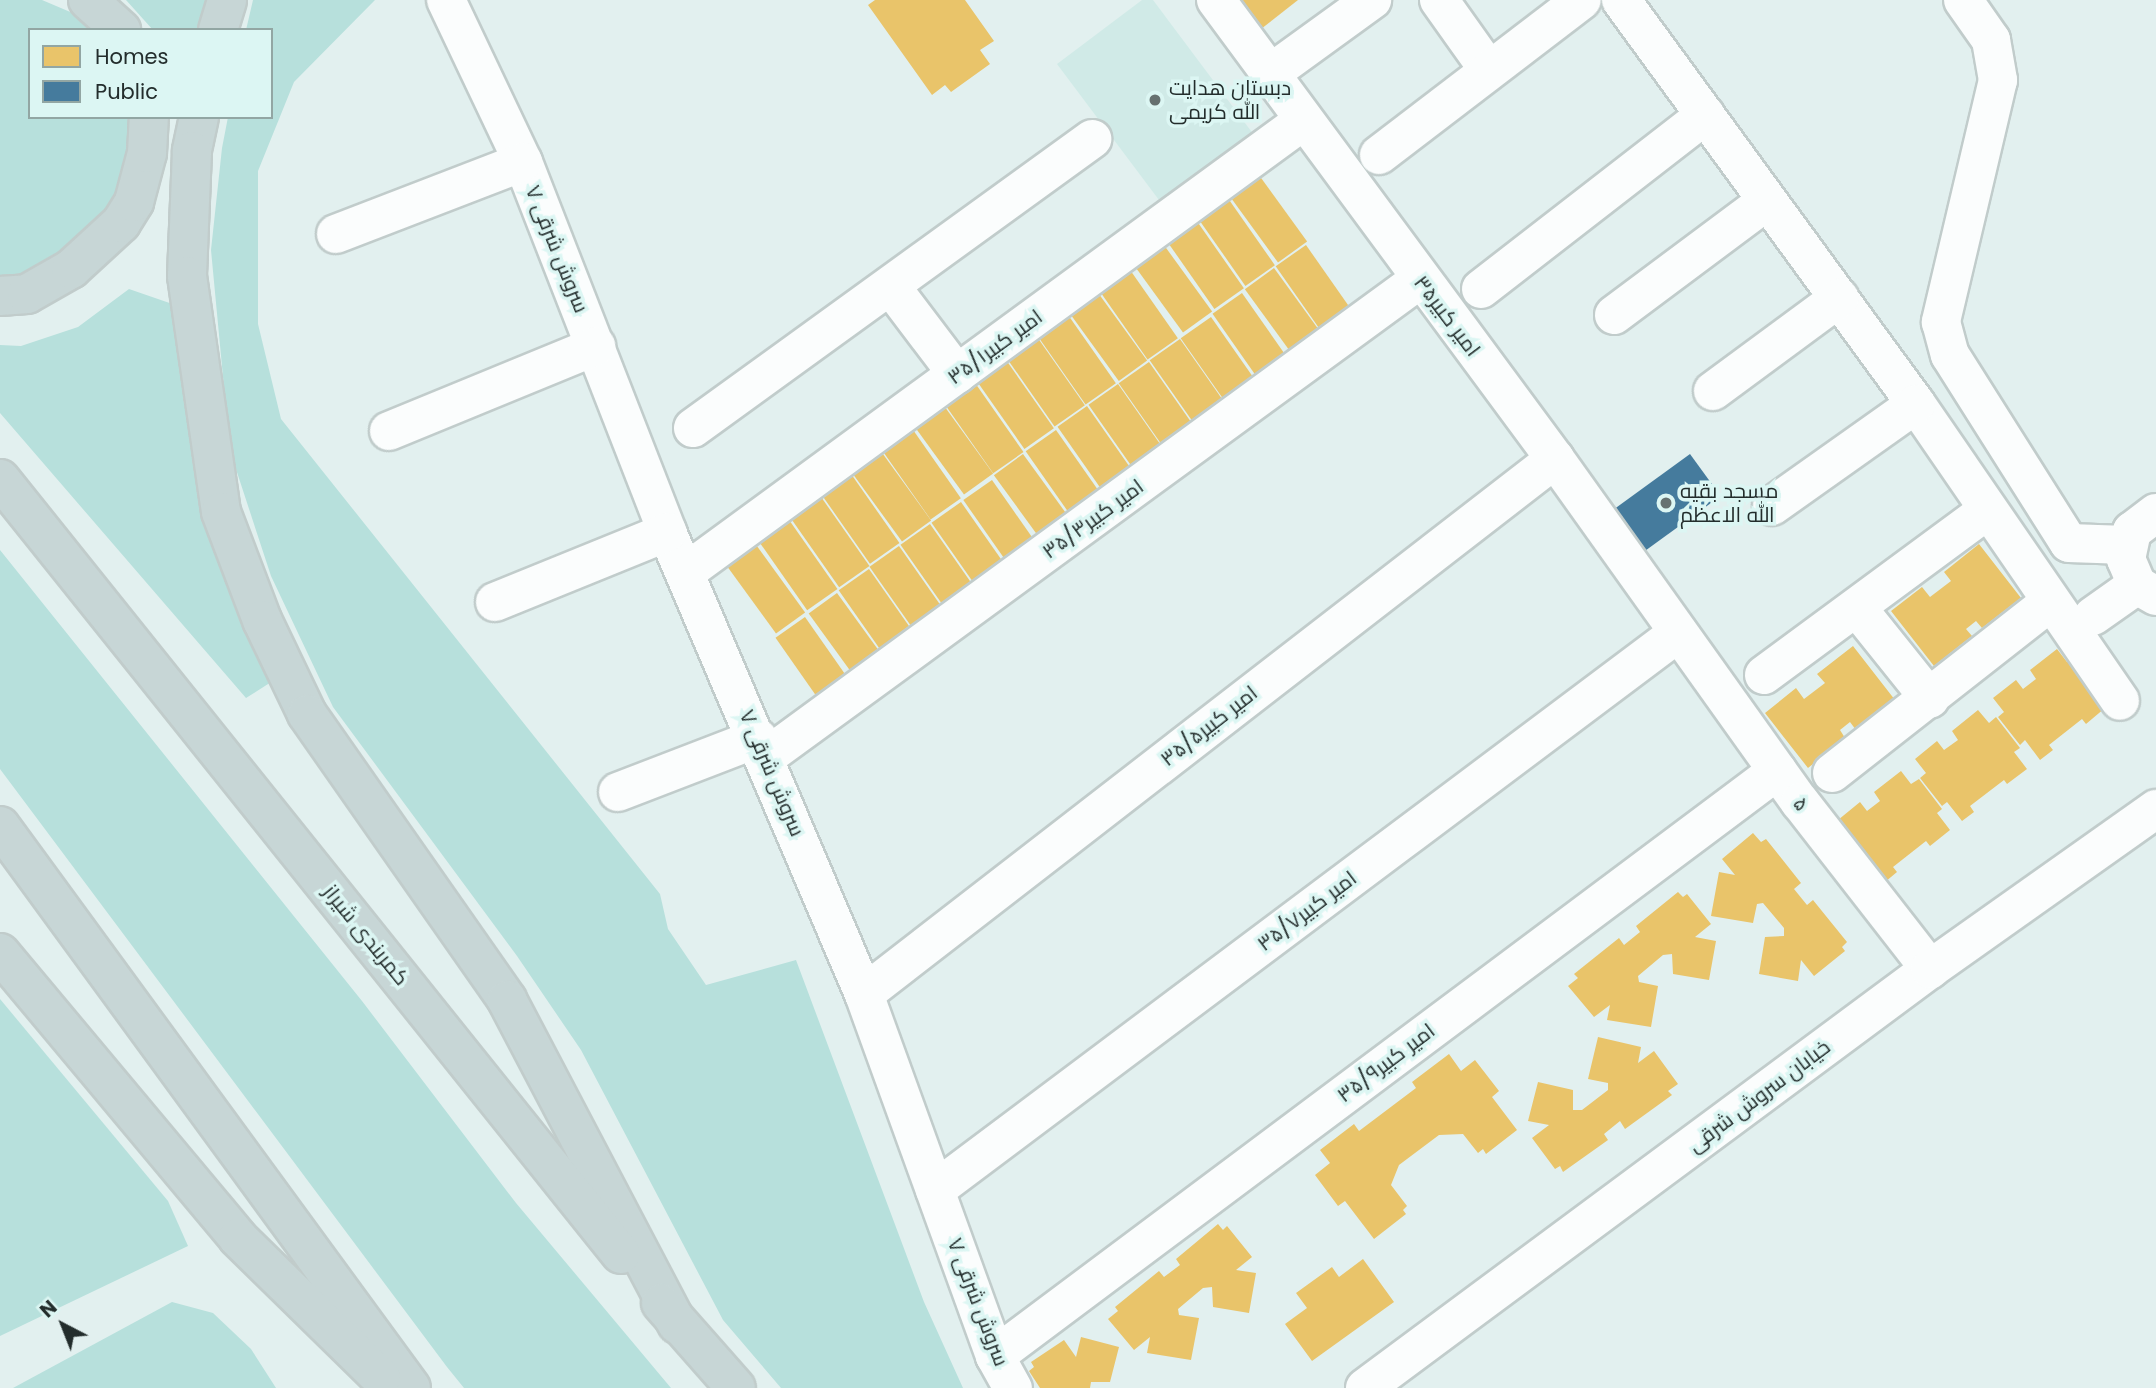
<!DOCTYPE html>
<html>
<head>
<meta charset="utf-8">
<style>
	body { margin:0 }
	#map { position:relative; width:2156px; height:1388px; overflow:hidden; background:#e2f0ef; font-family:Poppins,Cairo,sans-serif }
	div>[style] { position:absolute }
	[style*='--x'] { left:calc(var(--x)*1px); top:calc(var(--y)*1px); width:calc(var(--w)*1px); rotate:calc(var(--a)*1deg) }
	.built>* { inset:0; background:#d0eae7 }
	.green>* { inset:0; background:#b7e0dc }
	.homes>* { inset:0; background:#e9c46a; transform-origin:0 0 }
	.public>* { inset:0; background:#457b9d; transform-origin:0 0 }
	.roads { filter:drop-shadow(2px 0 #c1cccb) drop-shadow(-2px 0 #c1cccb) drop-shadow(0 2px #c1cccb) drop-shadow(0 -2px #c1cccb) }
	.minor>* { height:38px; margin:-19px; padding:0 19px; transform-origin:19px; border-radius:19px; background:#fbfdfd }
	.highway>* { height:38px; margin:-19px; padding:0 19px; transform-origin:19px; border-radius:19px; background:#c7d6d6 }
	.dots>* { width:19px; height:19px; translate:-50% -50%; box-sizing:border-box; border:4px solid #dcf6f3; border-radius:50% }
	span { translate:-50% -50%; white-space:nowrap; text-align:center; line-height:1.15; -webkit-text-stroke:7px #dcf6f3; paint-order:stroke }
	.poi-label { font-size:21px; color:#232d2c }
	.left { translate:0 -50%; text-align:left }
	.street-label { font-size:21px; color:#232d2c }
	.legend { position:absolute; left:28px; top:28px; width:245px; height:91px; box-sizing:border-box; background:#dcf6f3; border:2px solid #92a6a3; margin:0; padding:9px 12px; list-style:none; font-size:21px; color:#232d2c }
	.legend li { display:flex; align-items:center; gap:14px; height:35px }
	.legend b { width:35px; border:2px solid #92a6a3 }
	.north { position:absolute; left:28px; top:1290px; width:70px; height:70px; -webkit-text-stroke:5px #dcf6f3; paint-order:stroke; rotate:318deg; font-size:19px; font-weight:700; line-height:28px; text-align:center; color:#232d2c }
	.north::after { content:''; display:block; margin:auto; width:24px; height:32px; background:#232d2c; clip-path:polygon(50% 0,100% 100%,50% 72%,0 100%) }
</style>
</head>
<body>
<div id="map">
	<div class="built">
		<i style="clip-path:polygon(1142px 0,1153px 0,1254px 135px,1162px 204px,1057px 64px)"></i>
	</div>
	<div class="green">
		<i style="clip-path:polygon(0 0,42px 0,75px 14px,90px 30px,30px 30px,30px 117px,136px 117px,140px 138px,110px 223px,35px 283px,0 289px)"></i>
		<i style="clip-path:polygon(126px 0,218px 0,211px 30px,153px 30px)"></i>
		<i style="clip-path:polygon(253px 0,375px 0,294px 82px,258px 171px,258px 324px,281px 419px,660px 894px,668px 929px,706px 985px,796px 960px,924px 1302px,963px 1388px,781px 1388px,723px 1320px,581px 1050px,517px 956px,333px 707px,271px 576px,232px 457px,223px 377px,211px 250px,222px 148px,228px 117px,271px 117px,271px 30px,246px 30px)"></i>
		<i style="clip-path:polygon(129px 289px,184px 308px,279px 677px,246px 698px,0 413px,0 345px,21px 346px,78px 327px)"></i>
		<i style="clip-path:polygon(0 550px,362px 1001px,516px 1203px,671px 1388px,464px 1388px,447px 1367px,0 769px)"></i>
		<i style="clip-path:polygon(0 999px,168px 1201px,188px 1246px,0 1336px)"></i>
		<i style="clip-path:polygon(172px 1302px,213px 1313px,251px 1349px,276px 1388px,13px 1388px)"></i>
	</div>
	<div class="homes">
		<i style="clip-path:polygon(875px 0,965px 0,994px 41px,980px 50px,990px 64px,951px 92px,945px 85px,932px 95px,868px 5px)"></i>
		<i style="clip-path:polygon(1239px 0,1298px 0,1261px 29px)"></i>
		<i style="left:1256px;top:171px;width:87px;height:36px;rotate:54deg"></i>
		<i style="left:1225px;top:194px;width:87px;height:36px;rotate:55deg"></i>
		<i style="left:1194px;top:217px;width:87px;height:36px;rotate:55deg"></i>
		<i style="left:1161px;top:241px;width:87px;height:36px;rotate:54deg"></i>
		<i style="left:1306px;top:245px;width:87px;height:37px;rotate:55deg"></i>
		<i style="left:1128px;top:267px;width:87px;height:37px;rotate:55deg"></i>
		<i style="left:1274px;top:268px;width:87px;height:36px;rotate:54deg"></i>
		<i style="left:1096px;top:290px;width:87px;height:35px;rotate:54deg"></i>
		<i style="left:1242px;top:293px;width:87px;height:36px;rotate:55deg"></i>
		<i style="left:1066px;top:312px;width:87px;height:37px;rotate:55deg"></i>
		<i style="left:1211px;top:317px;width:87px;height:37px;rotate:55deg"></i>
		<i style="left:1035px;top:334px;width:87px;height:37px;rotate:55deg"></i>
		<i style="left:1180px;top:339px;width:88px;height:37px;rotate:55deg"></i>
		<i style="left:1004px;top:357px;width:87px;height:36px;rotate:55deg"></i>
		<i style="left:1149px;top:362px;width:87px;height:37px;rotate:55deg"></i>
		<i style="left:973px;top:380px;width:88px;height:37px;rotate:55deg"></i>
		<i style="left:1118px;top:384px;width:87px;height:36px;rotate:55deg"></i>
		<i style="left:942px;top:403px;width:87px;height:36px;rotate:54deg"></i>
		<i style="left:1087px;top:406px;width:88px;height:36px;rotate:55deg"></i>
		<i style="left:911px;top:427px;width:87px;height:37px;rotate:55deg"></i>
		<i style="left:1056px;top:430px;width:87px;height:37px;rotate:55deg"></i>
		<i style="left:880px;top:450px;width:87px;height:36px;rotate:54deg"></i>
		<i style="left:1023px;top:454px;width:87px;height:36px;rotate:54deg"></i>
		<i style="left:849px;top:471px;width:88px;height:36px;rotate:55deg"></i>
		<i style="left:992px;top:480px;width:87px;height:35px;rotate:55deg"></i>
		<i style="left:819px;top:494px;width:88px;height:37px;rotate:55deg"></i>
		<i style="left:961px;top:502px;width:87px;height:36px;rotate:55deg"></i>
		<i style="left:787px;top:517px;width:88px;height:37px;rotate:55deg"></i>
		<i style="left:930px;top:524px;width:88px;height:36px;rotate:55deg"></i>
		<i style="left:754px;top:542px;width:87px;height:36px;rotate:54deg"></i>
		<i style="clip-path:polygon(1979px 544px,2021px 598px,1982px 628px,1976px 621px,1966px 629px,1972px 636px,1934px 666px,1891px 611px,1922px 587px,1930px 597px,1951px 581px,1944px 572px)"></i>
		<i style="left:899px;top:546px;width:88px;height:36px;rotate:55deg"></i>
		<i style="left:869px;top:569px;width:88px;height:37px;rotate:55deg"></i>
		<i style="left:837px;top:593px;width:87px;height:35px;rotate:54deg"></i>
		<i style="left:805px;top:617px;width:87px;height:36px;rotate:55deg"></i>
		<i style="clip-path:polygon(1853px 646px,1895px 700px,1856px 730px,1850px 722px,1840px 730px,1845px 738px,1808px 768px,1765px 713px,1796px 688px,1804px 699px,1825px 683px,1817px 674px)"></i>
		<i style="clip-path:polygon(2057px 649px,2067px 662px,2074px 656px,2105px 708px,2086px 724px,2082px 719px,2049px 745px,2053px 750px,2040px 760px,2025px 740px,2020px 745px,1998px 717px,2004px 712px,1993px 698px,2016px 680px,2023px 689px,2036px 679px,2030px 670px)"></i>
		<i style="clip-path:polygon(1978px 710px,1989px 723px,1996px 717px,2020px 748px,2014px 752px,2027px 769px,2007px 784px,2004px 780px,1970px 806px,1974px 812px,1962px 821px,1947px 802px,1942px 806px,1920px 778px,1926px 773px,1915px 759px,1937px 741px,1944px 750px,1958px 740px,1952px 731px)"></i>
		<i style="clip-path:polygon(1901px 771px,1911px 784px,1919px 779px,1942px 809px,1937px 813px,1950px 830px,1930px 846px,1926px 841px,1893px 867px,1897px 872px,1885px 882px,1838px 820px,1860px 802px,1867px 811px,1880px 801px,1874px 792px)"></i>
		<i style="clip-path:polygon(1753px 833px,1761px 842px,1766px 839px,1801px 883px,1794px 889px,1807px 905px,1813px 900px,1847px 942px,1842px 947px,1845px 951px,1814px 976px,1801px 960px,1798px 981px,1759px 974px,1765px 937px,1784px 936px,1784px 928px,1763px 903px,1757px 904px,1753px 923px,1711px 916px,1719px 872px,1735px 875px,1722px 859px)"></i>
		<i style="clip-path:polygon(1678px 892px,1683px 897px,1687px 894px,1711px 924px,1695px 937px,1716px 941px,1709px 980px,1673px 974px,1672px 954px,1663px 955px,1638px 976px,1639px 982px,1658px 986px,1651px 1027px,1607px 1020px,1610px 1005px,1594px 1017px,1568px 986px,1578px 978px,1574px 974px,1619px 938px,1624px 945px,1640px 932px,1636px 926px)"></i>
		<i style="clip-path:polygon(1598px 1037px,1641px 1047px,1638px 1063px,1654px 1051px,1678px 1084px,1668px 1091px,1672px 1095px,1625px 1129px,1620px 1121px,1604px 1134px,1608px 1140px,1563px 1172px,1560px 1166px,1555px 1169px,1532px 1138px,1549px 1125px,1528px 1121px,1538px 1082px,1573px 1090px,1573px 1110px,1582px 1110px,1608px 1090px,1608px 1083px,1588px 1079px)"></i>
		<i style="clip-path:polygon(1449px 1054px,1461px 1071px,1475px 1060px,1499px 1091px,1492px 1097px,1517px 1130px,1486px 1154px,1483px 1149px,1478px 1153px,1463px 1134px,1439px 1135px,1399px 1165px,1391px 1185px,1407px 1206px,1403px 1210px,1406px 1214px,1374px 1239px,1345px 1201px,1338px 1206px,1315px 1175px,1330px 1163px,1320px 1150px,1354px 1124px,1359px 1131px,1416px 1088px,1412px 1082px)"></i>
		<i style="clip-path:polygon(1218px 1224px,1223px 1230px,1227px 1226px,1252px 1257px,1236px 1270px,1256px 1273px,1249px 1313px,1213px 1307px,1212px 1287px,1203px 1288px,1178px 1309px,1179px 1315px,1199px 1318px,1191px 1360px,1147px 1353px,1150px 1337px,1134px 1350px,1108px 1319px,1118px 1311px,1115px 1307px,1159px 1271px,1164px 1277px,1180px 1265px,1176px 1259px)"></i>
		<i style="clip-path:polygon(1363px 1259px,1394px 1302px,1312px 1361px,1285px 1324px,1307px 1308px,1296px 1293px,1332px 1267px,1339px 1277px)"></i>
		<i style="clip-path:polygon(1081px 1337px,1119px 1347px,1110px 1382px,1091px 1382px,1090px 1388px,1040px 1388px,1029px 1371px,1034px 1367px,1031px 1362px,1064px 1340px,1076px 1357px)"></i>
	</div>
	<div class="public">
		<i style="left:1690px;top:454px;width:52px;height:97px;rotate:54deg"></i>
	</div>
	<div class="roads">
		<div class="minor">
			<i style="--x:446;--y:0;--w:179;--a:64.6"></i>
			<i style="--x:523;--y:162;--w:397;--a:68.7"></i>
			<i style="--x:667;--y:532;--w:502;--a:66.91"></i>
			<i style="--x:864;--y:994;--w:385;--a:70.1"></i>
			<i style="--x:995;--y:1356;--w:37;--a:61"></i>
			<i style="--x:1216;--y:0;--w:571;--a:53.55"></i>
			<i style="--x:1555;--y:459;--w:422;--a:54.5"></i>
			<i style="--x:1800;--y:802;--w:212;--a:52.1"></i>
			<i style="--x:1439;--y:0;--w:85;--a:54.6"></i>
			<i style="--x:1621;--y:0;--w:500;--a:53.86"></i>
			<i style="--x:1916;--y:404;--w:360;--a:55.5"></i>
			<i style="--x:1963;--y:0;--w:49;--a:55"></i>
			<i style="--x:1991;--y:40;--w:41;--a:80.1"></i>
			<i style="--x:1998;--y:80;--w:249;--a:103.3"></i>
			<i style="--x:1941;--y:322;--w:34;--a:75"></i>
			<i style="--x:1950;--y:355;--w:222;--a:57.7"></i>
			<i style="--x:2069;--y:543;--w:57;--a:2"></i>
			<i style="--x:1271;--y:73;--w:125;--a:-35.9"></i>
			<i style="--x:1379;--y:155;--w:255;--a:-37.4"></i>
			<i style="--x:336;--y:234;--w:200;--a:-21.1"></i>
			<i style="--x:892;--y:288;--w:108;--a:52.9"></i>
			<i style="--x:1481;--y:289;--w:284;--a:-37.8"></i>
			<i style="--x:1614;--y:315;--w:191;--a:-36.7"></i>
			<i style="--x:1713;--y:391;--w:157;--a:-36.4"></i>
			<i style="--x:693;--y:428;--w:493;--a:-35.9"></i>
			<i style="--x:389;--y:431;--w:224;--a:-22.3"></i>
			<i style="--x:1772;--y:506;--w:176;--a:-35.3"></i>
			<i style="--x:2156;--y:513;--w:30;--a:143"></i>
			<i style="--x:2132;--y:531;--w:29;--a:102"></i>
			<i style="--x:2126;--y:559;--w:28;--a:67"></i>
			<i style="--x:2137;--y:585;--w:22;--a:30"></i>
			<i style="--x:686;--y:572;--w:764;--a:-36.17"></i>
			<i style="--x:495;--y:602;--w:186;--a:-22.1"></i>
			<i style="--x:1858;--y:609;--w:115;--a:51.3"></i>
			<i style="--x:2093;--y:616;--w:54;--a:-35.2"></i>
			<i style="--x:1764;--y:675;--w:278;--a:-36.4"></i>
			<i style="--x:766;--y:757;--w:809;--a:-36.15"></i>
			<i style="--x:1832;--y:773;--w:278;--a:-38.1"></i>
			<i style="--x:618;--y:792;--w:150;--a:-21.1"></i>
			<i style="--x:864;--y:994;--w:874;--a:-37.75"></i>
			<i style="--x:935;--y:1190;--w:929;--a:-36.86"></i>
			<i style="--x:995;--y:1356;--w:977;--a:-36.8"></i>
			<i style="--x:1365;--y:1388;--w:703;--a:-36.56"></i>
			<i style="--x:1930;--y:969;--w:277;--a:-35.3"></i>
		</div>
		<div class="highway">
			<i style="--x:88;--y:0;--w:45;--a:42.3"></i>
			<i style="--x:218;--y:30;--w:31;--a:-73"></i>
			<i style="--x:199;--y:117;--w:35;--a:102"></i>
			<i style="--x:192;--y:151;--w:125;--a:92.3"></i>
			<i style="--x:187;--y:276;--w:238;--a:81.8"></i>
			<i style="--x:221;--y:512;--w:116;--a:69.2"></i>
			<i style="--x:262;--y:620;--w:104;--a:64.4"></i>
			<i style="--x:307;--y:714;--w:349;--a:55"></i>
			<i style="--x:507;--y:1000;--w:366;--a:62.3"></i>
			<i style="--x:0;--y:296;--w:27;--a:-4"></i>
			<i style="--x:27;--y:294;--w:51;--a:-29.6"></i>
			<i style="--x:71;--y:269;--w:68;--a:-42.6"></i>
			<i style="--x:121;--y:223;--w:25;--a:-58"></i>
			<i style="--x:134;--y:202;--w:51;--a:-75.1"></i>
			<i style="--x:147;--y:153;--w:36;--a:-87"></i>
			<i style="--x:0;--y:479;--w:993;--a:51.3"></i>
			<i style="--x:0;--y:826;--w:696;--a:53.82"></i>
			<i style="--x:0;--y:953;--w:371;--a:50.1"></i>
			<i style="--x:238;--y:1238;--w:200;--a:44.4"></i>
			<i style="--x:661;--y:1303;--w:113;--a:48.6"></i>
		</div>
	</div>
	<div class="dots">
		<i style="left:1155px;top:100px;background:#667170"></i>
		<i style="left:1666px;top:503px;background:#667170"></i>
	</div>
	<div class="poi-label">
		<span class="left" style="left:1169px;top:100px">دبستان هدایت<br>الله کریمی</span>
		<span class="left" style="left:1680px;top:503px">مسجد بقیه<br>الله الاعظم</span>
	</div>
	<div class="street-label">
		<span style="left:557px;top:249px;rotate:68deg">سروش شرقی ۷</span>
		<span style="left:1447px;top:316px;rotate:53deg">امیر کبیر۳۵</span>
		<span style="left:995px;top:347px;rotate:-36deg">امیر کبیر۳۵/۱</span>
		<span style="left:1093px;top:519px;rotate:-36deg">امیر کبیر۳۵/۳</span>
		<span style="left:1209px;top:726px;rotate:-38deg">امیر کبیر۳۵/۵</span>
		<span style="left:772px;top:773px;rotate:67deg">سروش شرقی ۷</span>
		<span style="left:1801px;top:804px;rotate:53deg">۵</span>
		<span style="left:1307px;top:911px;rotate:-37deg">امیر کبیر۳۵/۷</span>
		<span style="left:366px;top:935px;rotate:51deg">کمربندی شیراز</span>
		<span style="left:1386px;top:1063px;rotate:-37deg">امیر کبیر۳۵/۹</span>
		<span style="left:1759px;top:1096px;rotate:-37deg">خیابان سروش شرقی</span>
		<span style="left:978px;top:1302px;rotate:69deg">سروش شرقی ۷</span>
	</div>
	<ul class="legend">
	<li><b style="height:19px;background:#e9c46a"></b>Homes</li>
	<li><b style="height:19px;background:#457b9d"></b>Public</li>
	</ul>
	<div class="north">N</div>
</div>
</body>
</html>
